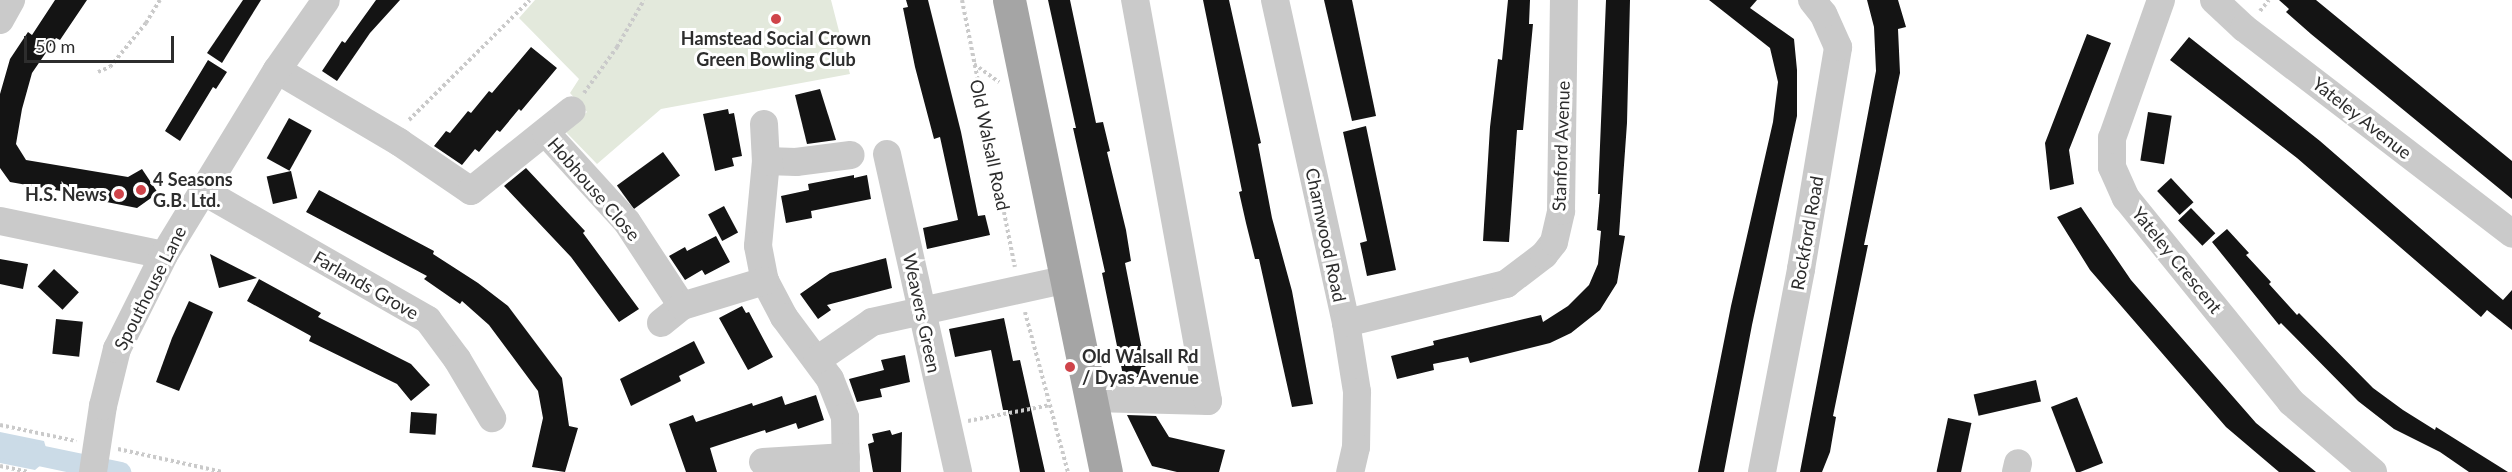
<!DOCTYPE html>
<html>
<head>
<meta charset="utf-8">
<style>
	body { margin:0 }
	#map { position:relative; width:2512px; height:472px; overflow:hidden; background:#fff; font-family:Lato,sans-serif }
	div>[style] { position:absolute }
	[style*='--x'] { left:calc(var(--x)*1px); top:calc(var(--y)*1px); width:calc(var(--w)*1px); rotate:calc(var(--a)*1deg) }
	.green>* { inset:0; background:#e3e9dc }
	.water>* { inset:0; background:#cbdbe7 }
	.canal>* { height:21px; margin:-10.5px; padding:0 10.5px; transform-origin:10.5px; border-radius:10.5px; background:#cbdbe7 }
	.building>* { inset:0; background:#141414; transform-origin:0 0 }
	.path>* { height:4px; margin-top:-2px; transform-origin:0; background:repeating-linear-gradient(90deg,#cacaca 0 3px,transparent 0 6px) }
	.minor>* { height:28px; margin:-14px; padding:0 14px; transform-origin:14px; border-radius:14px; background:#cacaca }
	.major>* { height:33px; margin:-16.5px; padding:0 16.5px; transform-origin:16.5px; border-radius:16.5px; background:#a5a5a5 }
	.dots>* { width:16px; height:16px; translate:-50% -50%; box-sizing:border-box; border:3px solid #fff; border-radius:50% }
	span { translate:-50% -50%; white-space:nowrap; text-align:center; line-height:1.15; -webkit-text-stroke:6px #fff; paint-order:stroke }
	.poi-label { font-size:18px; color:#2d2d2d; font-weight:700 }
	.left { translate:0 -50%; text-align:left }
	.right { translate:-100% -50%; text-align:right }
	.street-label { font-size:18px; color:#2d2d2d }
	.scale { position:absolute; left:24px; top:36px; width:150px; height:27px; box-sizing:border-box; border:3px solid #2d2d2d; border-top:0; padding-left:8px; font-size:18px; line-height:21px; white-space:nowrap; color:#2d2d2d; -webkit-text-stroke:4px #fff; paint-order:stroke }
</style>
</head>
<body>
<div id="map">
	<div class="green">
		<i style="clip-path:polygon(535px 0,831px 0,850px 74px,661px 109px,597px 164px,564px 130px,587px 112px,570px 93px,579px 79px,519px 18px)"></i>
	</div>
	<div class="water">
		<i style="clip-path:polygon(0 432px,44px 441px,49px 458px,35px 470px,0 463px)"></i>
	</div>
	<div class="canal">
		<i style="--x:0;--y:447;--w:123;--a:11.8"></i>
	</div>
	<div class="building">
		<i style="clip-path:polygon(55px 0,87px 0,60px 40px,56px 38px,32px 73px,22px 109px,16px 144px,26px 160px,128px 177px,142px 169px,158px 193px,137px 208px,71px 195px,72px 193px,10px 182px,0 168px,0 94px,10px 59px,28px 32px,32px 35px)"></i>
		<i style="clip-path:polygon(243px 0,261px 0,222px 63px,207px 53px)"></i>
		<i style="clip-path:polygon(376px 0,400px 0,370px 33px,337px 81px,322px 71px,342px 41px,345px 43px)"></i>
		<i style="clip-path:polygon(906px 0,928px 0,961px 132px,978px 216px,985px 215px,990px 235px,927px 249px,923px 228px,958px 220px,940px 137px,934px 139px,915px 67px,903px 8px,908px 7px)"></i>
		<i style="clip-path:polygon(1048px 0,1070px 0,1096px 123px,1103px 122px,1110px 151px,1107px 152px,1126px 230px,1131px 261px,1125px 263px,1147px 375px,1124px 380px,1102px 273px,1105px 272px,1073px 128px,1076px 128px)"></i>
		<i style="clip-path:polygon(1203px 0,1229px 0,1261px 143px,1258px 144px,1272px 218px,1292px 291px,1313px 404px,1292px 407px,1259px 259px,1255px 259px,1246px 223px,1239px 192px,1242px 191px)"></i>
		<i style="clip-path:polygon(1324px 0,1352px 0,1376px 116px,1352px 121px)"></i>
		<i style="clip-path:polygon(1508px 0,1530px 0,1529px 24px,1533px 24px,1523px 130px,1517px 130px,1509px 242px,1483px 241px,1490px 127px,1498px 59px,1502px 60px)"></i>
		<i style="clip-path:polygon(1606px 0,1630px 0,1627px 123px,1619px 235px,1625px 236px,1617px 283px,1600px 310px,1571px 333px,1550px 343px,1470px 363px,1468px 357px,1433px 364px,1434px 370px,1397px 379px,1391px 356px,1434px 345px,1433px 341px,1541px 315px,1543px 322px,1568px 306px,1589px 285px,1598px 264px,1601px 231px,1597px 230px,1600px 194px,1598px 194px)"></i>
		<i style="clip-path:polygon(1709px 0,1757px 0,1750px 8px,1794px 39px,1797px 70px,1797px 116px,1752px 325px,1724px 472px,1698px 472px,1731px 306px,1773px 122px,1778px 82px,1770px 48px)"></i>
		<i style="clip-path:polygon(1867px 0,1898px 0,1906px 27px,1898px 29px,1900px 73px,1864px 245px,1868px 245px,1833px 416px,1836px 417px,1830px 452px,1822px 472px,1800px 472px,1876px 71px,1874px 27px)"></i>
		<i style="clip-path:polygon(2279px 0,2316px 0,2512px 161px,2512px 199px,2311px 34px,2286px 12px,2289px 9px)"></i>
		<i style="clip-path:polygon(2087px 34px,2111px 43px,2069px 150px,2074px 184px,2050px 190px,2045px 143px)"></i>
		<i style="clip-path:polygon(2189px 37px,2320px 141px,2503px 300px,2512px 290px,2512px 330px,2487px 310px,2481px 317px,2297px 158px,2170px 60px)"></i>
		<i style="clip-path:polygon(531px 47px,557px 68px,521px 111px,519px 109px,500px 132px,497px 130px,479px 152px,475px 149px,462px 165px,434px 146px,446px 131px,450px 133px,468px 111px,471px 113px,489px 91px,492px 93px)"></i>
		<i style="clip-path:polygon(208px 60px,227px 72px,216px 89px,213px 87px,180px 141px,165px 131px)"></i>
		<i style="clip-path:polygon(820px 89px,836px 140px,807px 144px,795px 95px)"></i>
		<i style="clip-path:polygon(728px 109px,729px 114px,734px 113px,742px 156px,732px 158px,734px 166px,715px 171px,703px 114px)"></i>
		<i style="left:2148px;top:112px;width:24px;height:49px;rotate:9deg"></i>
		<i style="left:289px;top:118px;width:26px;height:46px;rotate:29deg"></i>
		<i style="clip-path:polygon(1366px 126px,1396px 270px,1367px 276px,1360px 243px,1367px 241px,1343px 132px)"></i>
		<i style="left:663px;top:152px;width:29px;height:57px;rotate:54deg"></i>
		<i style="clip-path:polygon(526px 168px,585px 231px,583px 233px,639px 309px,619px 322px,571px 257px,504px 186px)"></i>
		<i style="left:291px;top:171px;width:28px;height:25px;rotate:77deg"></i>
		<i style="clip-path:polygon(854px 175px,854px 178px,867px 175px,871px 199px,811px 211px,812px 218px,786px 223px,781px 196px,809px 190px,808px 184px)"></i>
		<i style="left:2171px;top:178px;width:33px;height:19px;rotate:47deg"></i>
		<i style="clip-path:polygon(319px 190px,434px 251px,433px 254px,478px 283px,508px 306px,562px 378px,569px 426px,578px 428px,565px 472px,532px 467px,543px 418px,538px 391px,489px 325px,462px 301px,460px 304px,424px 279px,427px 276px,306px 212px)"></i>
		<i style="left:724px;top:206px;width:30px;height:18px;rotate:62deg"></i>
		<i style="clip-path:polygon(2081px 207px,2131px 280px,2256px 423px,2316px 472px,2279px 472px,2226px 427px,2090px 270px,2057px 217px)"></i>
		<i style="left:2191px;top:208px;width:35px;height:18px;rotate:46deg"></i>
		<i style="clip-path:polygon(2227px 229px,2249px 253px,2246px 255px,2271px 282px,2269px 284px,2297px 315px,2299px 313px,2373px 388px,2403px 410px,2435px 430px,2436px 427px,2508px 472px,2469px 472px,2440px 452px,2394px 429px,2358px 401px,2281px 323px,2279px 325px,2212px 242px)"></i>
		<i style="clip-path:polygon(716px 236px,730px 262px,705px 275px,702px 270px,685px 280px,669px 256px,685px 247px,687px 251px)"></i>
		<i style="clip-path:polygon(210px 254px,257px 278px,219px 288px)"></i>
		<i style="clip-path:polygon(886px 258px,892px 288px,827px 305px,831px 310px,818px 319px,800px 294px,830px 273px)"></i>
		<i style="clip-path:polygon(0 259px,28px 264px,23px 289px,0 284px)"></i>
		<i style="left:54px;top:269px;width:34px;height:24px;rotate:43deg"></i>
		<i style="clip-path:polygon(259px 279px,321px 313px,318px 317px,411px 364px,430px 385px,411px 401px,397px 384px,309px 341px,311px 336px,247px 301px)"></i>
		<i style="clip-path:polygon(189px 301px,213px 312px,179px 391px,156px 382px,172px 338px)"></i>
		<i style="clip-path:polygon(742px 306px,746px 313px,749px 312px,773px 357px,748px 370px,719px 318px)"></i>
		<i style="clip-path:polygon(1004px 318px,1013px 361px,1020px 360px,1045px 472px,1020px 472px,1008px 410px,1003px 410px,991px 350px,955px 357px,949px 329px)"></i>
		<i style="left:56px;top:319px;width:27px;height:35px;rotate:6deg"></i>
		<i style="clip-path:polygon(694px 341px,705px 363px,679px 376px,681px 381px,631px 406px,620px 379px)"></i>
		<i style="clip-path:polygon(905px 355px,910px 382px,880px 389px,882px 397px,857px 402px,849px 379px,884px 370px,881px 360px)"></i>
		<i style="left:2036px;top:380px;width:22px;height:64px;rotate:77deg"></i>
		<i style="clip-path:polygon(816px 395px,824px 420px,798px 429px,796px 423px,766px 433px,765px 430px,710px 448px,717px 472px,686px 472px,669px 424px,693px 415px,696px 422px,752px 403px,753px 406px,782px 396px,785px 405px)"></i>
		<i style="clip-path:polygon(2077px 397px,2103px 463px,2080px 472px,2076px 472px,2051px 407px)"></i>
		<i style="left:411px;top:412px;width:26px;height:21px;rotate:4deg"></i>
		<i style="clip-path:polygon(1127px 415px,1156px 416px,1169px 437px,1225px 450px,1219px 472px,1177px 472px,1152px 466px)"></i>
		<i style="left:1948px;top:418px;width:24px;height:55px;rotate:12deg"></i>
		<i style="clip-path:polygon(890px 430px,892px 435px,902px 432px,901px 472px,873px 472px,868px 444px,874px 442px,872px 434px)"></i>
	</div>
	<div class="path">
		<i style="--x:962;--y:0;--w:272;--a:78.8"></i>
		<i style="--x:2260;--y:11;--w:14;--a:-51"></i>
		<i style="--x:974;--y:64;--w:31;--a:36"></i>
		<i style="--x:98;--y:72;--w:13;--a:-23"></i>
		<i style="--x:110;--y:67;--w:57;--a:-50.7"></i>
		<i style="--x:146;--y:23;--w:27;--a:-59"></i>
		<i style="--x:584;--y:93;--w:57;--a:-54.3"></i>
		<i style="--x:617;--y:47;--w:54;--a:-60.1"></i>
		<i style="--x:409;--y:120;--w:170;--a:-44.8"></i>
		<i style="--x:1025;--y:312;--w:166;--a:75"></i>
		<i style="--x:968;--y:421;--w:84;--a:-11"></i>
		<i style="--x:0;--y:425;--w:78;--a:11.9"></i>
		<i style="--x:118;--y:449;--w:107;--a:12.4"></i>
		<i style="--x:0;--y:466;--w:29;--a:12"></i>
	</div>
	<div class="minor">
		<i style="--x:1275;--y:0;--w:331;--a:77.6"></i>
		<i style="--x:1346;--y:323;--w:70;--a:80.9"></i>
		<i style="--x:1357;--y:392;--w:55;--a:91"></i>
		<i style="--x:1356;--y:447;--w:26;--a:103"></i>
		<i style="--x:2161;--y:0;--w:146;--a:109.5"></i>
		<i style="--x:2112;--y:138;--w:29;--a:90"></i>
		<i style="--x:2112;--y:167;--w:34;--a:66"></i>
		<i style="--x:2126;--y:198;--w:262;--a:51"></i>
		<i style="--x:2291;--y:402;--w:108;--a:40.5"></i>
		<i style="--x:2214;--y:0;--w:41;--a:43"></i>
		<i style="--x:2244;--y:28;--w:338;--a:37.5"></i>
		<i style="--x:0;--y:20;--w:23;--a:-61"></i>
		<i style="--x:277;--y:70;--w:142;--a:30.5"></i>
		<i style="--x:399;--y:142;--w:87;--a:34.2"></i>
		<i style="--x:471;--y:191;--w:129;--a:-38.7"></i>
		<i style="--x:764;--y:124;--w:37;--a:87"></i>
		<i style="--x:766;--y:161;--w:85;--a:95.4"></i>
		<i style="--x:758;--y:246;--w:36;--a:79"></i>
		<i style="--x:765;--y:281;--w:41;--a:62.2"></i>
		<i style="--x:784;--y:317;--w:77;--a:53.4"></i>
		<i style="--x:830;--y:379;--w:41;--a:68.5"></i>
		<i style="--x:845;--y:417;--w:55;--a:89"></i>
		<i style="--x:546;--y:133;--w:120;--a:47.7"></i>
		<i style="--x:627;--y:222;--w:100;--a:56.8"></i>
		<i style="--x:887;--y:154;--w:326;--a:77.4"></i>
		<i style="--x:766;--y:161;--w:30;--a:2"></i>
		<i style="--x:796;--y:162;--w:55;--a:-7.3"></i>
		<i style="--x:203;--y:191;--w:259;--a:29.8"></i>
		<i style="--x:428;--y:320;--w:49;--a:53.4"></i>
		<i style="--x:457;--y:359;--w:69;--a:59.3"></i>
		<i style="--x:0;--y:221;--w:167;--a:11.7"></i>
		<i style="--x:661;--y:323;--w:27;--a:-39"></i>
		<i style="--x:682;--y:306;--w:87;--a:-16.8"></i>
		<i style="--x:1346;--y:323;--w:165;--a:-13.7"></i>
		<i style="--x:1506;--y:284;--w:48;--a:-37.3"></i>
		<i style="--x:1544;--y:255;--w:16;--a:-52"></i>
		<i style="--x:1554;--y:242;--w:32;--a:-77"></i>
		<i style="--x:1561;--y:211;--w:211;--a:-89.2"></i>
		<i style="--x:817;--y:360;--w:67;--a:-34.6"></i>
		<i style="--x:872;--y:322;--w:200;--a:-12.4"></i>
		<i style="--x:1093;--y:398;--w:115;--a:1.5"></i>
		<i style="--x:1208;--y:401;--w:408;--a:-100.3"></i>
		<i style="--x:763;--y:462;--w:83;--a:-3.4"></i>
		<i style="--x:93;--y:472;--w:67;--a:-81.4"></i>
		<i style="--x:103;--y:406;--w:59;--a:-76.2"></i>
		<i style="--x:117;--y:349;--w:105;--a:-63.4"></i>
		<i style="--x:164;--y:255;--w:217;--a:-58.6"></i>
		<i style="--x:277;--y:70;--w:85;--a:-55"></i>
		<i style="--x:1762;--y:472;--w:207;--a:-79.1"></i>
		<i style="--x:1801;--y:269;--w:225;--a:-80.5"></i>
		<i style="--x:1838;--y:47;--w:36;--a:-114"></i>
		<i style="--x:1823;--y:14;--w:18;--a:-128"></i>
		<i style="--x:2016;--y:472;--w:9;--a:-77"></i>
	</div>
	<div class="major">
		<i style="--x:1009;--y:0;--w:482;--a:78.4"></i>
	</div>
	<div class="dots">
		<i style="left:776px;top:19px;background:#cf444a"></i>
		<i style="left:141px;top:190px;background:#cf444a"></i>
		<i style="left:119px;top:194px;background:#cf444a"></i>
		<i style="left:1070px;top:367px;background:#cf444a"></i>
	</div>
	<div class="poi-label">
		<span style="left:776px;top:49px">Hamstead Social Crown<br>Green Bowling Club</span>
		<span class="left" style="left:153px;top:190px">4 Seasons<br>G.B. Ltd.</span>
		<span class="right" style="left:107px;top:194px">H.S. News</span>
		<span class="left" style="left:1082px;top:367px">Old Walsall Rd<br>/ Dyas Avenue</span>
	</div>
	<div class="street-label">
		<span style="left:2362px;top:118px;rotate:38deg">Yateley Avenue</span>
		<span style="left:990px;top:145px;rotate:78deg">Old Walsall Road</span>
		<span style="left:1561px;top:146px;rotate:-88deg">Stanford Avenue</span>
		<span style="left:594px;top:189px;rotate:49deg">Hobhouse Close</span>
		<span style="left:1807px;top:233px;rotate:-80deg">Rockford Road</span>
		<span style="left:1326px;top:235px;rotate:78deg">Charnwood Road</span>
		<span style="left:2177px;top:260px;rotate:51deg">Yateley Crescent</span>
		<span style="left:366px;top:285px;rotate:30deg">Farlands Grove</span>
		<span style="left:150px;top:288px;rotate:-63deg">Spouthouse Lane</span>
		<span style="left:922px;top:313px;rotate:78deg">Weavers Green</span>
	</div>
	<div class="scale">50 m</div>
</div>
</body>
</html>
